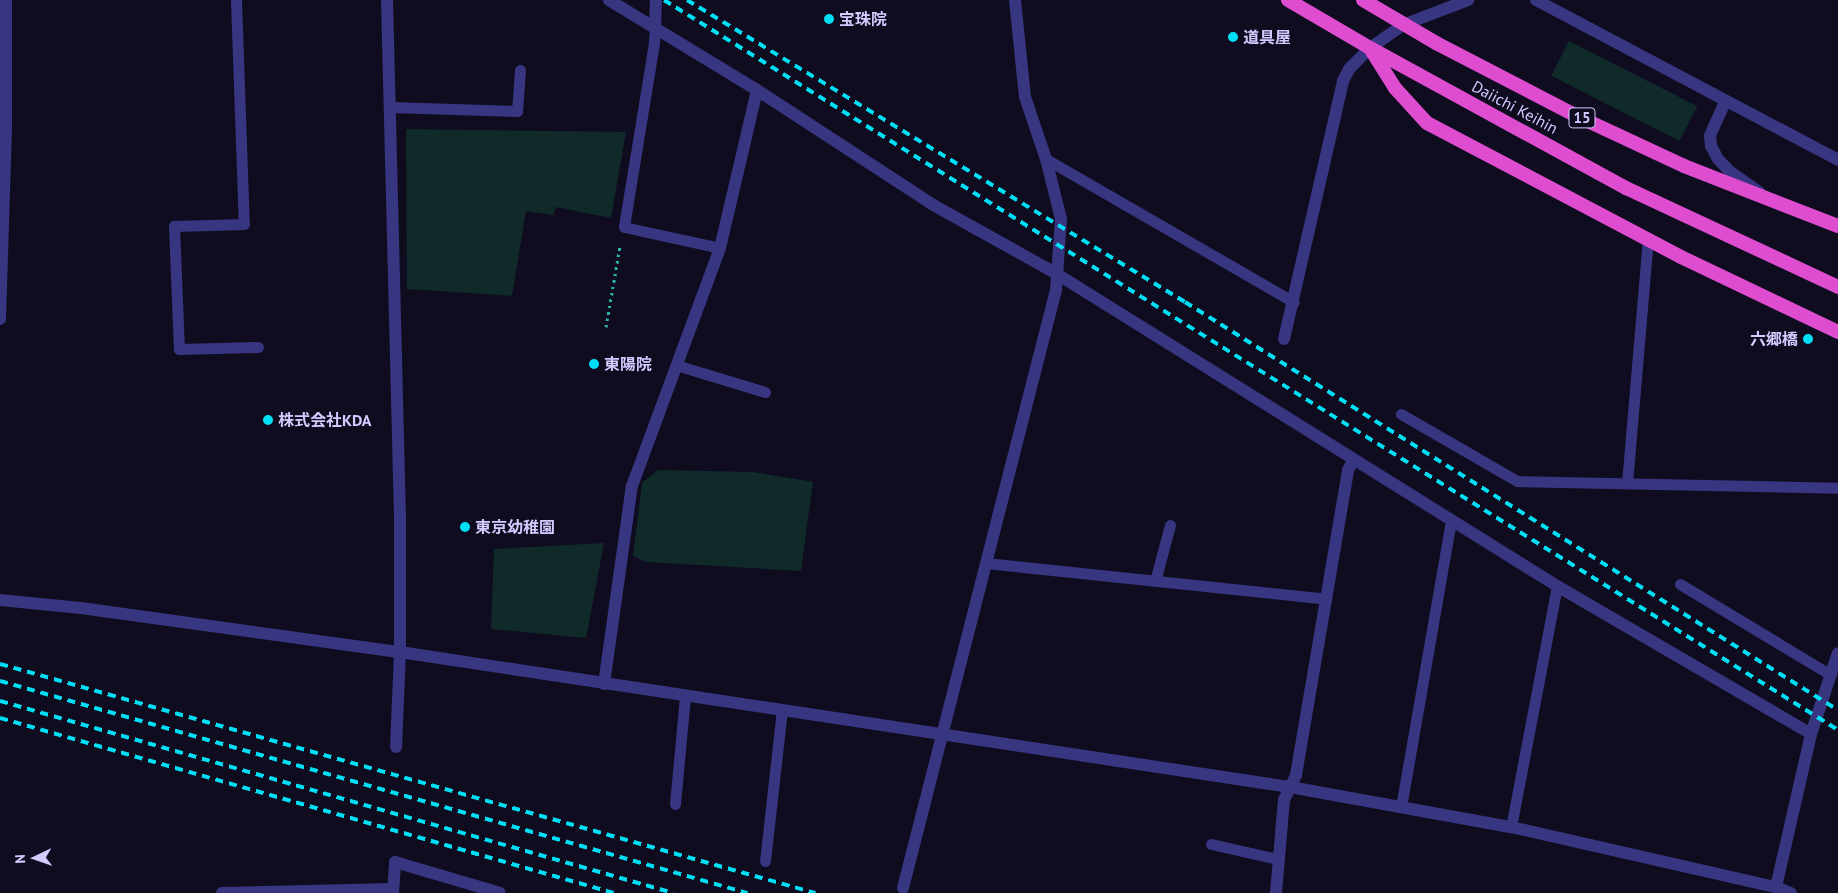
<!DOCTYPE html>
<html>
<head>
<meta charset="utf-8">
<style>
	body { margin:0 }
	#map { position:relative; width:1838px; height:893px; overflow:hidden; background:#0f0c20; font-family:"PT Sans","Noto Sans JP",sans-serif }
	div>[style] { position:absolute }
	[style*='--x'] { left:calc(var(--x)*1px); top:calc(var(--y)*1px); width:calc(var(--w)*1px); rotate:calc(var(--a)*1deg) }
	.green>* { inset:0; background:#0f2a29; transform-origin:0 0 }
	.path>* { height:3px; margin-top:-1.5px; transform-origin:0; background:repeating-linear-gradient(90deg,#29b5ac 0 2.5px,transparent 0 6.5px) }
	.service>* { height:11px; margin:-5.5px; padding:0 5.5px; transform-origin:5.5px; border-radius:5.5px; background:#383581 }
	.minor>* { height:12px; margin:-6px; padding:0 6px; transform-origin:6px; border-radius:6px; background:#383581 }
	.tertiary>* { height:12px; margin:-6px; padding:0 6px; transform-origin:6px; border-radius:6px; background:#383581 }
	.trunk>* { height:14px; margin:-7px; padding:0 7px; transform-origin:7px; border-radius:7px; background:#de4ccf }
	.rail>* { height:4px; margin-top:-2px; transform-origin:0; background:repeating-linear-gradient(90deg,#00dff6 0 8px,transparent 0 14px) }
	.dots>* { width:14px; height:14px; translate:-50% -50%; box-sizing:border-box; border:2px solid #0f0c20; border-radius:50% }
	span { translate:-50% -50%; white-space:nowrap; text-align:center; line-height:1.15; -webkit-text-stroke:4px #0f0c20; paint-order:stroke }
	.shield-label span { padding:1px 4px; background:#0f0c20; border:1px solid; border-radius:4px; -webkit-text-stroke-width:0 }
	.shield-label { font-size:15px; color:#d1cbff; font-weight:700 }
	.poi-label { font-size:16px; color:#d1cbff; font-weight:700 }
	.left { translate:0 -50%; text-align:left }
	.right { translate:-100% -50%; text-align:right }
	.street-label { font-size:16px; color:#d1cbff }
	.north { position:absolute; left:10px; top:833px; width:50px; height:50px; -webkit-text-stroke:4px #0f0c20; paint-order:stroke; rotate:267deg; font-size:14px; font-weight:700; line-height:20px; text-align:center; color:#d1cbff }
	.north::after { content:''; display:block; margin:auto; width:18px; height:22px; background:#d1cbff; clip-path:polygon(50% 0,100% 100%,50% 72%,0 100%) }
</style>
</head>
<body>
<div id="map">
	<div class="green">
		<i style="left:1569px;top:41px;width:144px;height:39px;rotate:27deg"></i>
		<i style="clip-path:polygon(406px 129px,626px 132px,611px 218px,556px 207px,553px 215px,526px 211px,512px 296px,407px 289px)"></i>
		<i style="clip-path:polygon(658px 470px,753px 472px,813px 482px,801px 571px,647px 562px,633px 556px,642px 483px)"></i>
		<i style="clip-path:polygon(604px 543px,586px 638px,491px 629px,494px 549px)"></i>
	</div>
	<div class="path">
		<i style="--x:606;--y:327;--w:82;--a:-80.2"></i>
	</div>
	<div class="service">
		<i style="--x:236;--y:0;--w:224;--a:88"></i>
		<i style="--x:244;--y:224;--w:70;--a:178.4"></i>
		<i style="--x:174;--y:226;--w:123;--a:87.7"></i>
		<i style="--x:179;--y:349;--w:79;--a:-1.5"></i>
		<i style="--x:655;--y:27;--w:16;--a:94"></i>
		<i style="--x:654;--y:43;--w:186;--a:99.3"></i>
		<i style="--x:624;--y:227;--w:98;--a:12.3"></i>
		<i style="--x:390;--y:107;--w:127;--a:1.8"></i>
		<i style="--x:517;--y:111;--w:41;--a:-85.8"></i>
		<i style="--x:1046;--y:159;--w:286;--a:30"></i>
		<i style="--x:676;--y:365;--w:93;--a:16.9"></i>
		<i style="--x:1401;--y:414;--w:134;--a:30"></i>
		<i style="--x:1517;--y:481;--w:321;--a:1.2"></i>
		<i style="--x:1627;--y:483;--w:245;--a:-85.1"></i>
		<i style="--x:986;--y:563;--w:342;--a:6"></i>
		<i style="--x:1155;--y:581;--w:58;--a:-75"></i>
		<i style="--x:1680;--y:584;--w:176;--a:31.1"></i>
		<i style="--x:675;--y:804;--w:108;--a:-84.7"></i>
		<i style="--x:1401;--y:807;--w:291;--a:-80.1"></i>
		<i style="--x:1511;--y:827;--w:245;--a:-79.2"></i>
		<i style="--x:1211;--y:844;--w:69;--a:12.6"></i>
		<i style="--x:765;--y:861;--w:152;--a:-83.6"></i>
	</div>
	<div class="minor">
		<i style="--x:387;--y:0;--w:516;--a:88.56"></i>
		<i style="--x:400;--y:516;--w:136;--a:90"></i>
		<i style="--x:400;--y:652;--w:95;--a:92.4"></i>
		<i style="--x:609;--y:0;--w:173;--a:31.3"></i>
		<i style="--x:655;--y:27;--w:27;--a:-88"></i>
		<i style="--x:0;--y:319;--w:188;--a:-88.2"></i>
		<i style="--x:6;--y:131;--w:131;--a:-90"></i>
		<i style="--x:1284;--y:339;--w:265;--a:-77.1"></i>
		<i style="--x:1343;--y:81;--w:13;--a:-63"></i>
		<i style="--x:1349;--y:69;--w:30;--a:-45"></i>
		<i style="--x:0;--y:600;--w:81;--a:5.6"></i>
		<i style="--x:81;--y:608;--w:322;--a:7.9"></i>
		<i style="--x:400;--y:652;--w:900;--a:8.63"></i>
		<i style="--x:1290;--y:787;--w:225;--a:10.3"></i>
		<i style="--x:1511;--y:827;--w:272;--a:12.8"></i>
		<i style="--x:1776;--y:887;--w:16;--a:22"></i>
		<i style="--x:604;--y:684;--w:200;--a:-82"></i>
		<i style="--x:632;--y:486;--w:254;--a:-69.7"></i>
		<i style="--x:720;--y:248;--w:162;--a:-76.8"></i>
		<i style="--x:757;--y:90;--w:212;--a:33.1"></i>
		<i style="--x:935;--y:206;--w:140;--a:29.1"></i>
		<i style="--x:1057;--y:274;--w:589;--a:31.96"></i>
		<i style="--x:1557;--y:586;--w:294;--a:30.2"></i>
		<i style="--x:1776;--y:887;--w:157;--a:-77.1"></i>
		<i style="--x:1811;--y:734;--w:85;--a:-71.6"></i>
		<i style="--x:903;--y:888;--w:617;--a:-75.65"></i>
		<i style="--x:1056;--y:290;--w:71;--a:-86"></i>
		<i style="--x:1061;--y:219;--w:62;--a:-104"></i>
		<i style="--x:1046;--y:159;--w:65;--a:-108.7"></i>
		<i style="--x:1025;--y:97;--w:98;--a:-95.9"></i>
		<i style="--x:393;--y:893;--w:31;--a:-86"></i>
		<i style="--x:395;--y:862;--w:109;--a:16.4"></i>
		<i style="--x:1276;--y:893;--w:93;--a:-85.1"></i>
		<i style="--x:1284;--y:800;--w:28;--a:-64"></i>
		<i style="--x:1296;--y:775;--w:309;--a:-80.3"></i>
		<i style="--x:1348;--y:470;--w:10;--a:-61"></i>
	</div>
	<div class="tertiary">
		<i style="--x:1536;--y:0;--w:342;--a:27.9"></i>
		<i style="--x:1370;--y:48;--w:40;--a:-34.9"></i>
		<i style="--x:1403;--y:25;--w:70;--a:-21"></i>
		<i style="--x:1725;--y:102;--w:37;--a:114"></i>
		<i style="--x:1710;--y:136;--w:10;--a:84"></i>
		<i style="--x:1711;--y:146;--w:15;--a:62"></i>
		<i style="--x:1718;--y:159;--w:16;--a:47"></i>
		<i style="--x:1729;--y:171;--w:37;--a:35"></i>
		<i style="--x:222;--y:893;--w:171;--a:-1.3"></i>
	</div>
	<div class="trunk">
		<i style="--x:1288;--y:0;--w:95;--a:30.3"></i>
		<i style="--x:1370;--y:48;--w:292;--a:28.7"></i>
		<i style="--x:1626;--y:188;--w:234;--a:25"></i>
		<i style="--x:1363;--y:0;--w:85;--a:30.5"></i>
		<i style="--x:1436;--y:43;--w:159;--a:27.4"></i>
		<i style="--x:1577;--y:116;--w:118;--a:25"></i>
		<i style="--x:1684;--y:166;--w:165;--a:21.3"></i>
		<i style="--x:1370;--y:48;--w:47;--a:58"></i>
		<i style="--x:1395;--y:88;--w:47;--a:47.6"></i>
		<i style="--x:1427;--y:123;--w:287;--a:27.8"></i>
		<i style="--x:1681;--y:257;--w:174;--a:25.5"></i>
	</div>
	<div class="rail">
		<i style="--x:664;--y:0;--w:1382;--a:31.87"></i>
		<i style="--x:687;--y:0;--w:582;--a:31.23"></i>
		<i style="--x:1185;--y:302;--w:770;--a:32"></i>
		<i style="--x:0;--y:664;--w:847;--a:15.69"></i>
		<i style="--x:0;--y:681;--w:777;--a:15.84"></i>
		<i style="--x:0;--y:701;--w:700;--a:15.92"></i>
		<i style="--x:0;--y:718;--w:638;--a:15.91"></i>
	</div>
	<div class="dots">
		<i style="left:829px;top:19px;background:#00dff6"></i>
		<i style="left:1233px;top:37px;background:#00dff6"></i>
		<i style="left:1808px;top:339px;background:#00dff6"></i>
		<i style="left:594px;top:364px;background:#00dff6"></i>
		<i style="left:268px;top:420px;background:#00dff6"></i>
		<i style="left:465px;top:527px;background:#00dff6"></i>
	</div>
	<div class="shield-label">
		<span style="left:1582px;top:118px">15</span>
	</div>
	<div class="poi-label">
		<span class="left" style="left:839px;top:19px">宝珠院</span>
		<span class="left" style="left:1243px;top:37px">道具屋</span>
		<span class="right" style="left:1798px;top:339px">六郷橋</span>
		<span class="left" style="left:604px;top:364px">東陽院</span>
		<span class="left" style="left:278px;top:420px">株式会社KDA</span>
		<span class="left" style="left:475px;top:527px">東京幼稚園</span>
	</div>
	<div class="street-label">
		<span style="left:1515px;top:107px;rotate:28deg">Daiichi Keihin</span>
	</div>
	<div class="north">N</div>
</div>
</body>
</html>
